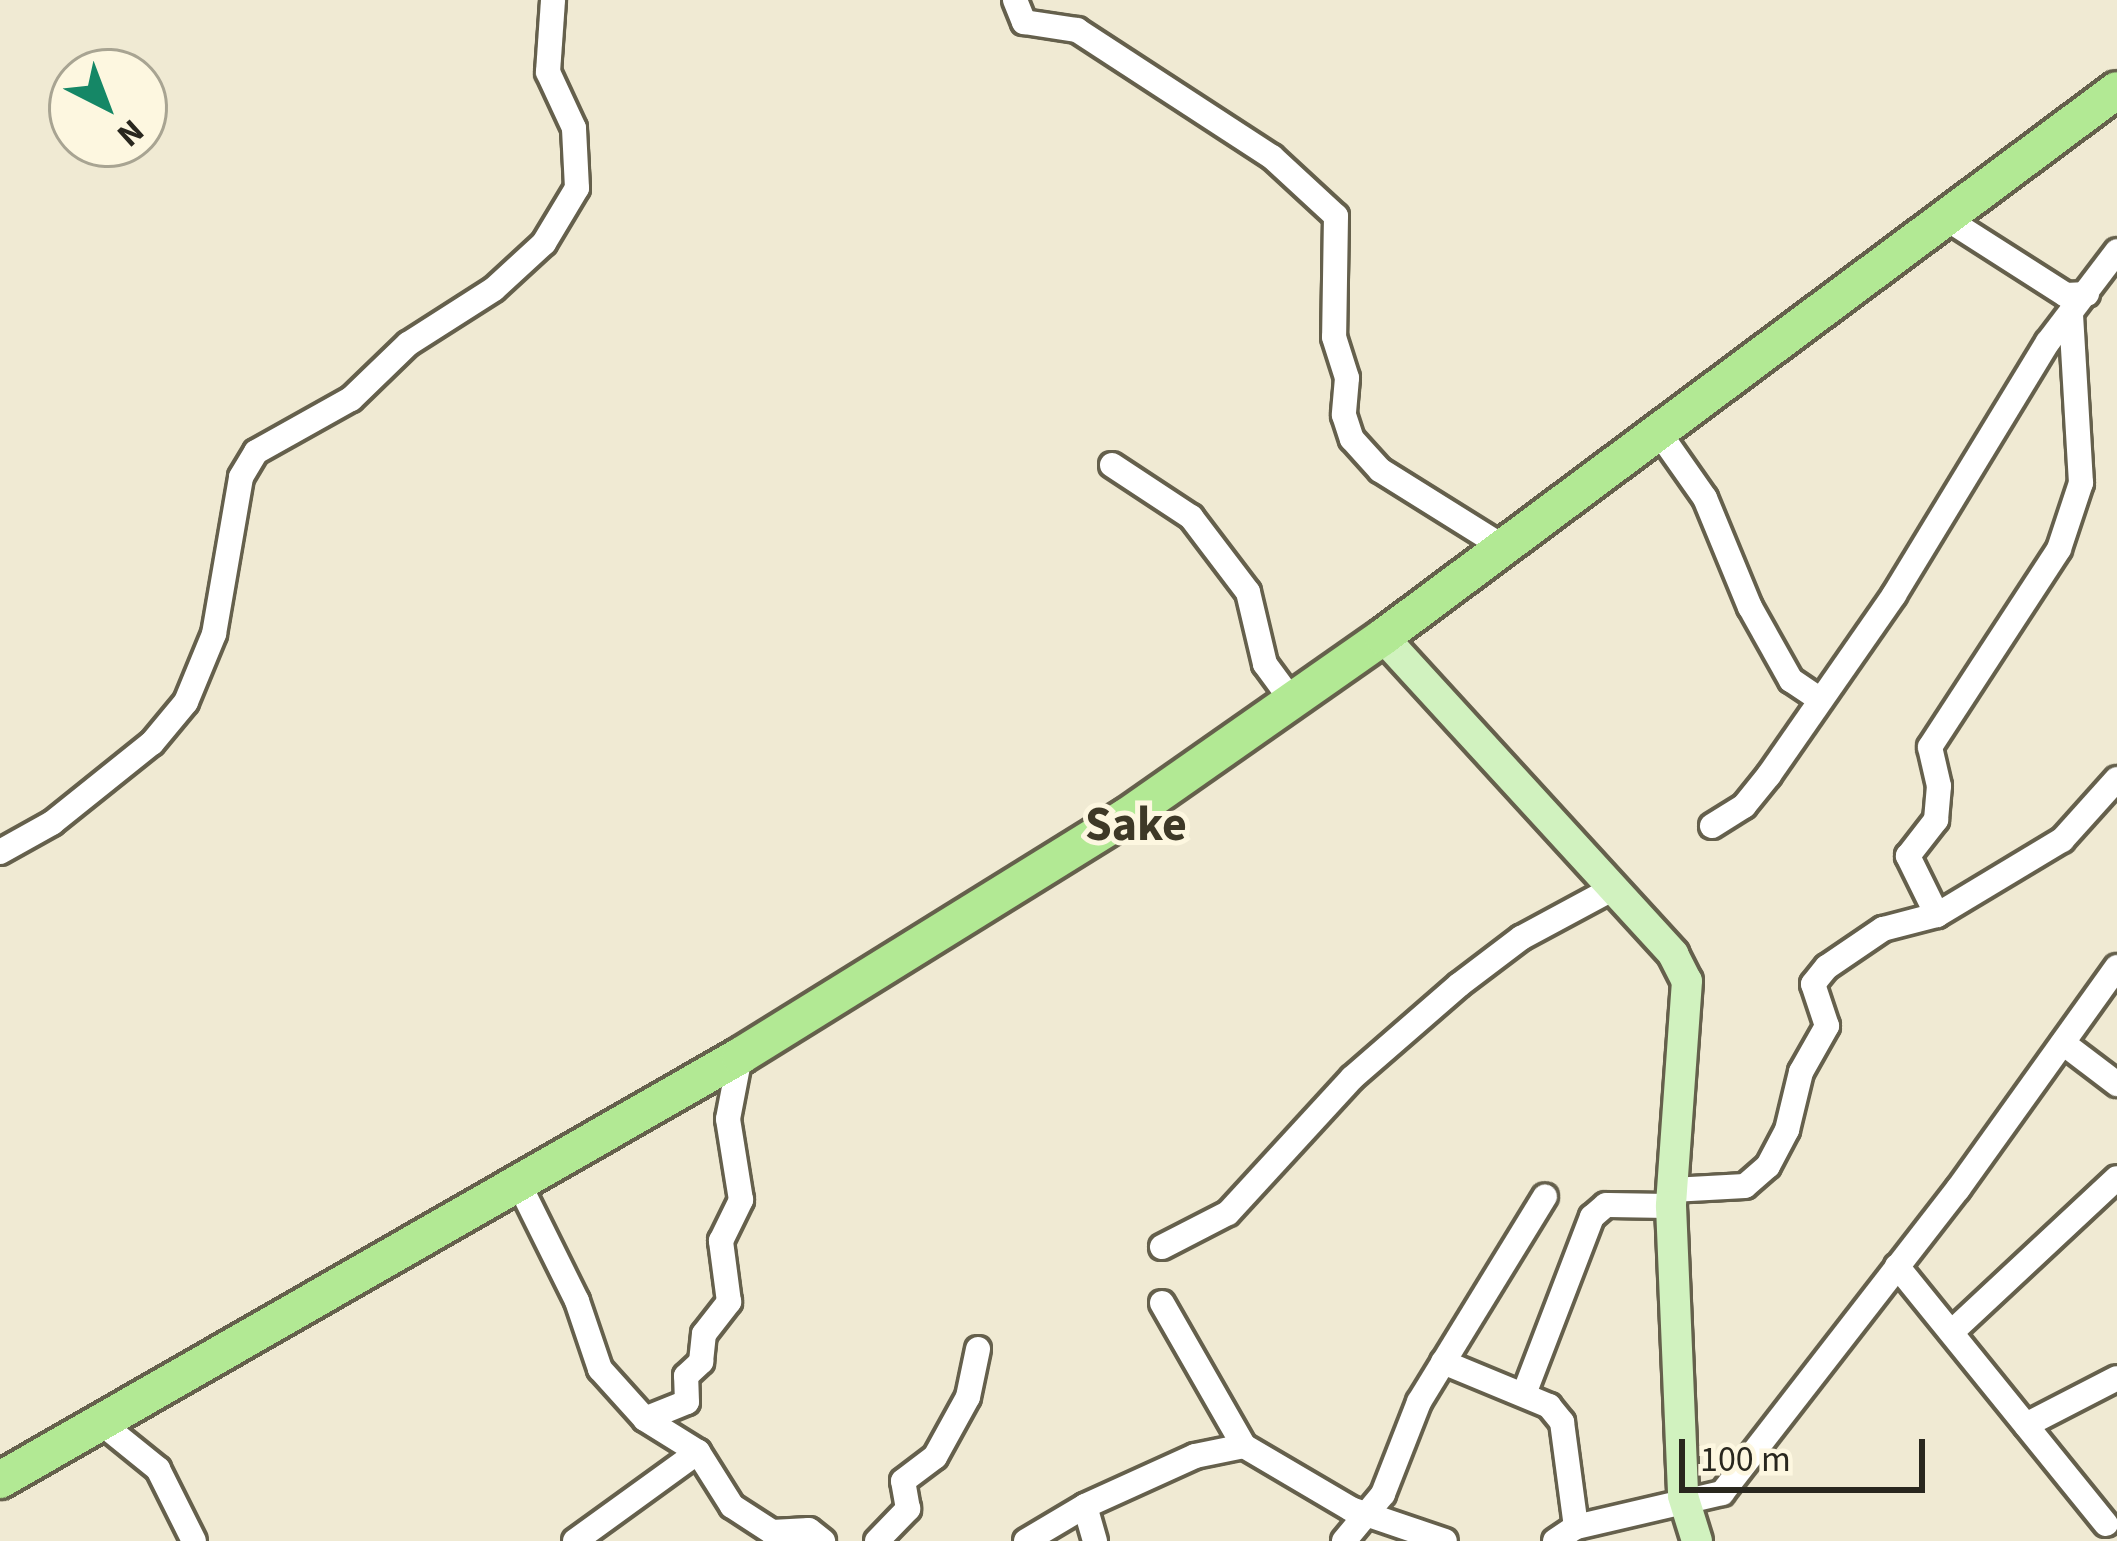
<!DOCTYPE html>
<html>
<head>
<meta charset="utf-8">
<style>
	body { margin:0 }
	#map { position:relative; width:2117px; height:1541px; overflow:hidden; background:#f0ead3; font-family:"Source Sans 3",sans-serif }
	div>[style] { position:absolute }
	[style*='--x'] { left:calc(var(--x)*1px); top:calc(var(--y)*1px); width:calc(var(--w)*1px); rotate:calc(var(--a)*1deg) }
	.roads { filter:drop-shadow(3px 0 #65604c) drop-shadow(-3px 0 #65604c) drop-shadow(0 3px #65604c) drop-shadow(0 -3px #65604c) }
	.minor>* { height:24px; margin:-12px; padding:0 12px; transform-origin:12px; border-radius:12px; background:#fff }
	.major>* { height:30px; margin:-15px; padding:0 15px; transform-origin:15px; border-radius:15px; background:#d1f2bf }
	.highway>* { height:36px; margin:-18px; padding:0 18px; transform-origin:18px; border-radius:18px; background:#b2e994 }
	span { translate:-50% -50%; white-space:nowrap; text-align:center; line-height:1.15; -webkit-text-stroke:10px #fdf7e0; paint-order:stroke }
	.district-label { font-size:48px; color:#3e3927; font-weight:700 }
	.north { position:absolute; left:48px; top:48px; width:120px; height:120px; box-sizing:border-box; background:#fdf7e0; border:3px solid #a8a492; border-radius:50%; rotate:138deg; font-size:33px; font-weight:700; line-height:48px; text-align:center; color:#29271e }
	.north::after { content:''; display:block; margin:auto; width:42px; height:54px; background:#158766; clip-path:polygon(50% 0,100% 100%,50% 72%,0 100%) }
	.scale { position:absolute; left:1679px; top:1439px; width:246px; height:54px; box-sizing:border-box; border:6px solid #29271e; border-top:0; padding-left:15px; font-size:36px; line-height:42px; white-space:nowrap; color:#29271e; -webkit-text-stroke:9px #fdf7e0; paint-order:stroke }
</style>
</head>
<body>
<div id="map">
	<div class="roads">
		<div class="minor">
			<i style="--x:1015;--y:0;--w:24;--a:68"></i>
			<i style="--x:1024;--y:22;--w:54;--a:8.6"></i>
			<i style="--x:1077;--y:30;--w:233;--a:33.1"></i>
			<i style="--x:1272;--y:157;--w:87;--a:42.7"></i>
			<i style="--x:1336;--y:216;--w:121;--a:90.9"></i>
			<i style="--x:1334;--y:337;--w:43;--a:72.4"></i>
			<i style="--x:1347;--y:378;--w:37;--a:95"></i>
			<i style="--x:1344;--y:415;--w:25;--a:72"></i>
			<i style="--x:1352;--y:439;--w:42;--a:47.9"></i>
			<i style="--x:1380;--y:470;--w:142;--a:32"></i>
			<i style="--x:1947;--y:219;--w:141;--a:32.6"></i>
			<i style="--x:2066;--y:295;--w:21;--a:-3"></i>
			<i style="--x:1649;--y:433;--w:11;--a:5"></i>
			<i style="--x:1660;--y:434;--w:78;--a:54.9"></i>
			<i style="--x:1705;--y:498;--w:118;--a:67.6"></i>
			<i style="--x:1750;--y:607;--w:84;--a:60.7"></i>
			<i style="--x:1791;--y:680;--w:32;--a:34"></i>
			<i style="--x:1112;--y:465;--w:95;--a:33.4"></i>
			<i style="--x:1191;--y:517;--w:94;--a:52.8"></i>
			<i style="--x:1248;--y:592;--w:74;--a:76.7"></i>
			<i style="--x:1265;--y:664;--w:42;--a:53.7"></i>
			<i style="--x:1712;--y:826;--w:38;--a:-32"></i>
			<i style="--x:1744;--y:806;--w:40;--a:-51"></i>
			<i style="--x:1769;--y:775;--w:219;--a:-55.2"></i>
			<i style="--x:1894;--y:595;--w:296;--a:-58.7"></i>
			<i style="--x:2048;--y:342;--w:114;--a:-52.8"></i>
			<i style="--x:0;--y:852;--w:60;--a:-29.1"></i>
			<i style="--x:52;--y:823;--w:128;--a:-38.7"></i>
			<i style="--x:152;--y:743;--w:53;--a:-50.3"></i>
			<i style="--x:186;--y:702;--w:74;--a:-67.6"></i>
			<i style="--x:214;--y:634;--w:159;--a:-80.2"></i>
			<i style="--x:241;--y:477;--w:29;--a:-59"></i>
			<i style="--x:256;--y:452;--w:109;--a:-29.2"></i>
			<i style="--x:351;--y:399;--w:79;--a:-44"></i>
			<i style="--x:408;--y:344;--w:102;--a:-32.6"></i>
			<i style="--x:494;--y:289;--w:68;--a:-42.6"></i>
			<i style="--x:544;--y:243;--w:64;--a:-59"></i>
			<i style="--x:577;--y:188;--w:60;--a:-92.9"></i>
			<i style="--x:574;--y:128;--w:62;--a:-114.9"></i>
			<i style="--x:548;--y:72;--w:72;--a:-86"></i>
			<i style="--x:1937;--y:915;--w:66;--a:-116.2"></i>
			<i style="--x:1908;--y:856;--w:46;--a:-52.1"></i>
			<i style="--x:1936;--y:820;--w:34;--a:-85"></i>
			<i style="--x:1939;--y:786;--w:40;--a:-103"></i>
			<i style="--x:1930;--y:747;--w:236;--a:-56.9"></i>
			<i style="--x:2059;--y:549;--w:70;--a:-71.6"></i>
			<i style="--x:2081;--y:483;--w:168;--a:-93.4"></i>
			<i style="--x:2063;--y:1043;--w:68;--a:37.2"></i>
			<i style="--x:516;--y:1178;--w:137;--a:63.6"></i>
			<i style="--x:577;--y:1301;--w:72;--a:71.3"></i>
			<i style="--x:600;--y:1369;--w:67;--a:48"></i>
			<i style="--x:645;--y:1419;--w:62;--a:31.9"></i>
			<i style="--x:698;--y:1452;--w:64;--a:57.8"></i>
			<i style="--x:732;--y:1506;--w:48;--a:33"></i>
			<i style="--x:772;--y:1532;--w:37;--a:-3"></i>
			<i style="--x:809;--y:1530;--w:18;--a:38"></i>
			<i style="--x:1672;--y:1190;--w:73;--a:-3.1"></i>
			<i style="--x:1745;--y:1186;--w:30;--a:-41"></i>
			<i style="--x:1768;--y:1166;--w:41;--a:-62.2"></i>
			<i style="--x:1787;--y:1130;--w:60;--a:-76.4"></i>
			<i style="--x:1801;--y:1072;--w:53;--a:-60.5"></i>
			<i style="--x:1827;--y:1026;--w:44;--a:-108.4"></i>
			<i style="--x:1813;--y:984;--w:22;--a:-51"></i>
			<i style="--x:1827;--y:967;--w:68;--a:-34.2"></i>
			<i style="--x:1883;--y:929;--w:56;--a:-14.5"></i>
			<i style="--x:1937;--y:915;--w:146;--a:-31"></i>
			<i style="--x:2062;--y:840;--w:82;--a:-48"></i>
			<i style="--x:1162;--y:1247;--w:74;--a:-27.3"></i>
			<i style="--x:1228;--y:1213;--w:183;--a:-47.4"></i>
			<i style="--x:1352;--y:1078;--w:142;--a:-41"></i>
			<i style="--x:1459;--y:985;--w:78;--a:-37.2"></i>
			<i style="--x:1521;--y:938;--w:103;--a:-28.3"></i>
			<i style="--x:1897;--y:1266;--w:332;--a:51"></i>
			<i style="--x:1162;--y:1303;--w:165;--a:60.2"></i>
			<i style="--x:1244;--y:1446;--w:124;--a:30.5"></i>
			<i style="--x:1351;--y:1509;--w:99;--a:18.8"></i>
			<i style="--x:1955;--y:1329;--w:221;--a:-43"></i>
			<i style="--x:1443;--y:1362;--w:115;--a:22.5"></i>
			<i style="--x:1549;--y:1406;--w:21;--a:51"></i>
			<i style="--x:1562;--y:1422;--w:106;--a:82.4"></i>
			<i style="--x:1524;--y:1394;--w:190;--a:-69"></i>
			<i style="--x:1592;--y:1217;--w:18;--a:-41"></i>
			<i style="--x:1606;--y:1205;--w:65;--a:0.9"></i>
			<i style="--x:645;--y:1419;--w:45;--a:-22"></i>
			<i style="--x:687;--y:1402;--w:26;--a:-92"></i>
			<i style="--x:686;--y:1376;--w:21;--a:-43"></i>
			<i style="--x:701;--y:1362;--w:28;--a:-84"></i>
			<i style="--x:704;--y:1334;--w:41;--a:-52"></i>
			<i style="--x:729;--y:1302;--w:62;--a:-97.5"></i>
			<i style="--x:721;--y:1241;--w:46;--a:-64"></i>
			<i style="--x:741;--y:1200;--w:82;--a:-99.1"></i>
			<i style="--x:728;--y:1119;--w:64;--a:-79.2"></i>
			<i style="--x:100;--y:1422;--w:75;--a:39"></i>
			<i style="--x:158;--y:1469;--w:80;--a:63.4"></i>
			<i style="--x:2026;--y:1425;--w:102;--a:-27.3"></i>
			<i style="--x:575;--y:1541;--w:152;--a:-35.9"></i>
			<i style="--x:877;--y:1541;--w:45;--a:-45.9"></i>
			<i style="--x:908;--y:1509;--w:28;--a:-100"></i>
			<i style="--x:903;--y:1481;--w:40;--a:-37"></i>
			<i style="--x:935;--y:1457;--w:68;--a:-61.2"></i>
			<i style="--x:968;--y:1397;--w:49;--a:-78.2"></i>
			<i style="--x:1026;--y:1541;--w:69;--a:-30.7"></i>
			<i style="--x:1095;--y:1541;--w:36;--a:-106"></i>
			<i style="--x:1085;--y:1506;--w:121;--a:-24.4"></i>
			<i style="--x:1195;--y:1456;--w:50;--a:-11.5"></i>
			<i style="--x:1344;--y:1541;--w:61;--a:-50.3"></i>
			<i style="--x:1383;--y:1494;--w:99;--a:-68.6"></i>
			<i style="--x:1419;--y:1402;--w:241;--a:-58.5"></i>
			<i style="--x:1555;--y:1541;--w:25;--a:-34"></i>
			<i style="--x:1576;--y:1527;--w:150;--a:-13.1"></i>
			<i style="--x:1722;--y:1493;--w:385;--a:-52.2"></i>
			<i style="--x:1958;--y:1189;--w:273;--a:-54.4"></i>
		</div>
		<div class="major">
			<i style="--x:1383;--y:637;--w:430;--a:47.5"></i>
			<i style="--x:1673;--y:954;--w:30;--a:63"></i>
			<i style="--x:1687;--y:981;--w:226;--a:94.1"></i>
			<i style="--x:1671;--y:1206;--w:290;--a:87.6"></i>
			<i style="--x:1683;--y:1496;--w:47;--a:72.7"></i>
		</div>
		<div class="highway">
			<i style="--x:0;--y:1480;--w:853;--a:-29.81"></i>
			<i style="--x:740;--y:1056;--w:454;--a:-31.8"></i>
			<i style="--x:1126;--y:817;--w:314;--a:-35"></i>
			<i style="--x:1383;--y:637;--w:915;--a:-36.69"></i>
		</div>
	</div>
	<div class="district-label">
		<span style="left:1136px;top:826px">Sake</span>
	</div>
	<div class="north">N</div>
	<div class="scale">100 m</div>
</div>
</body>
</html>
